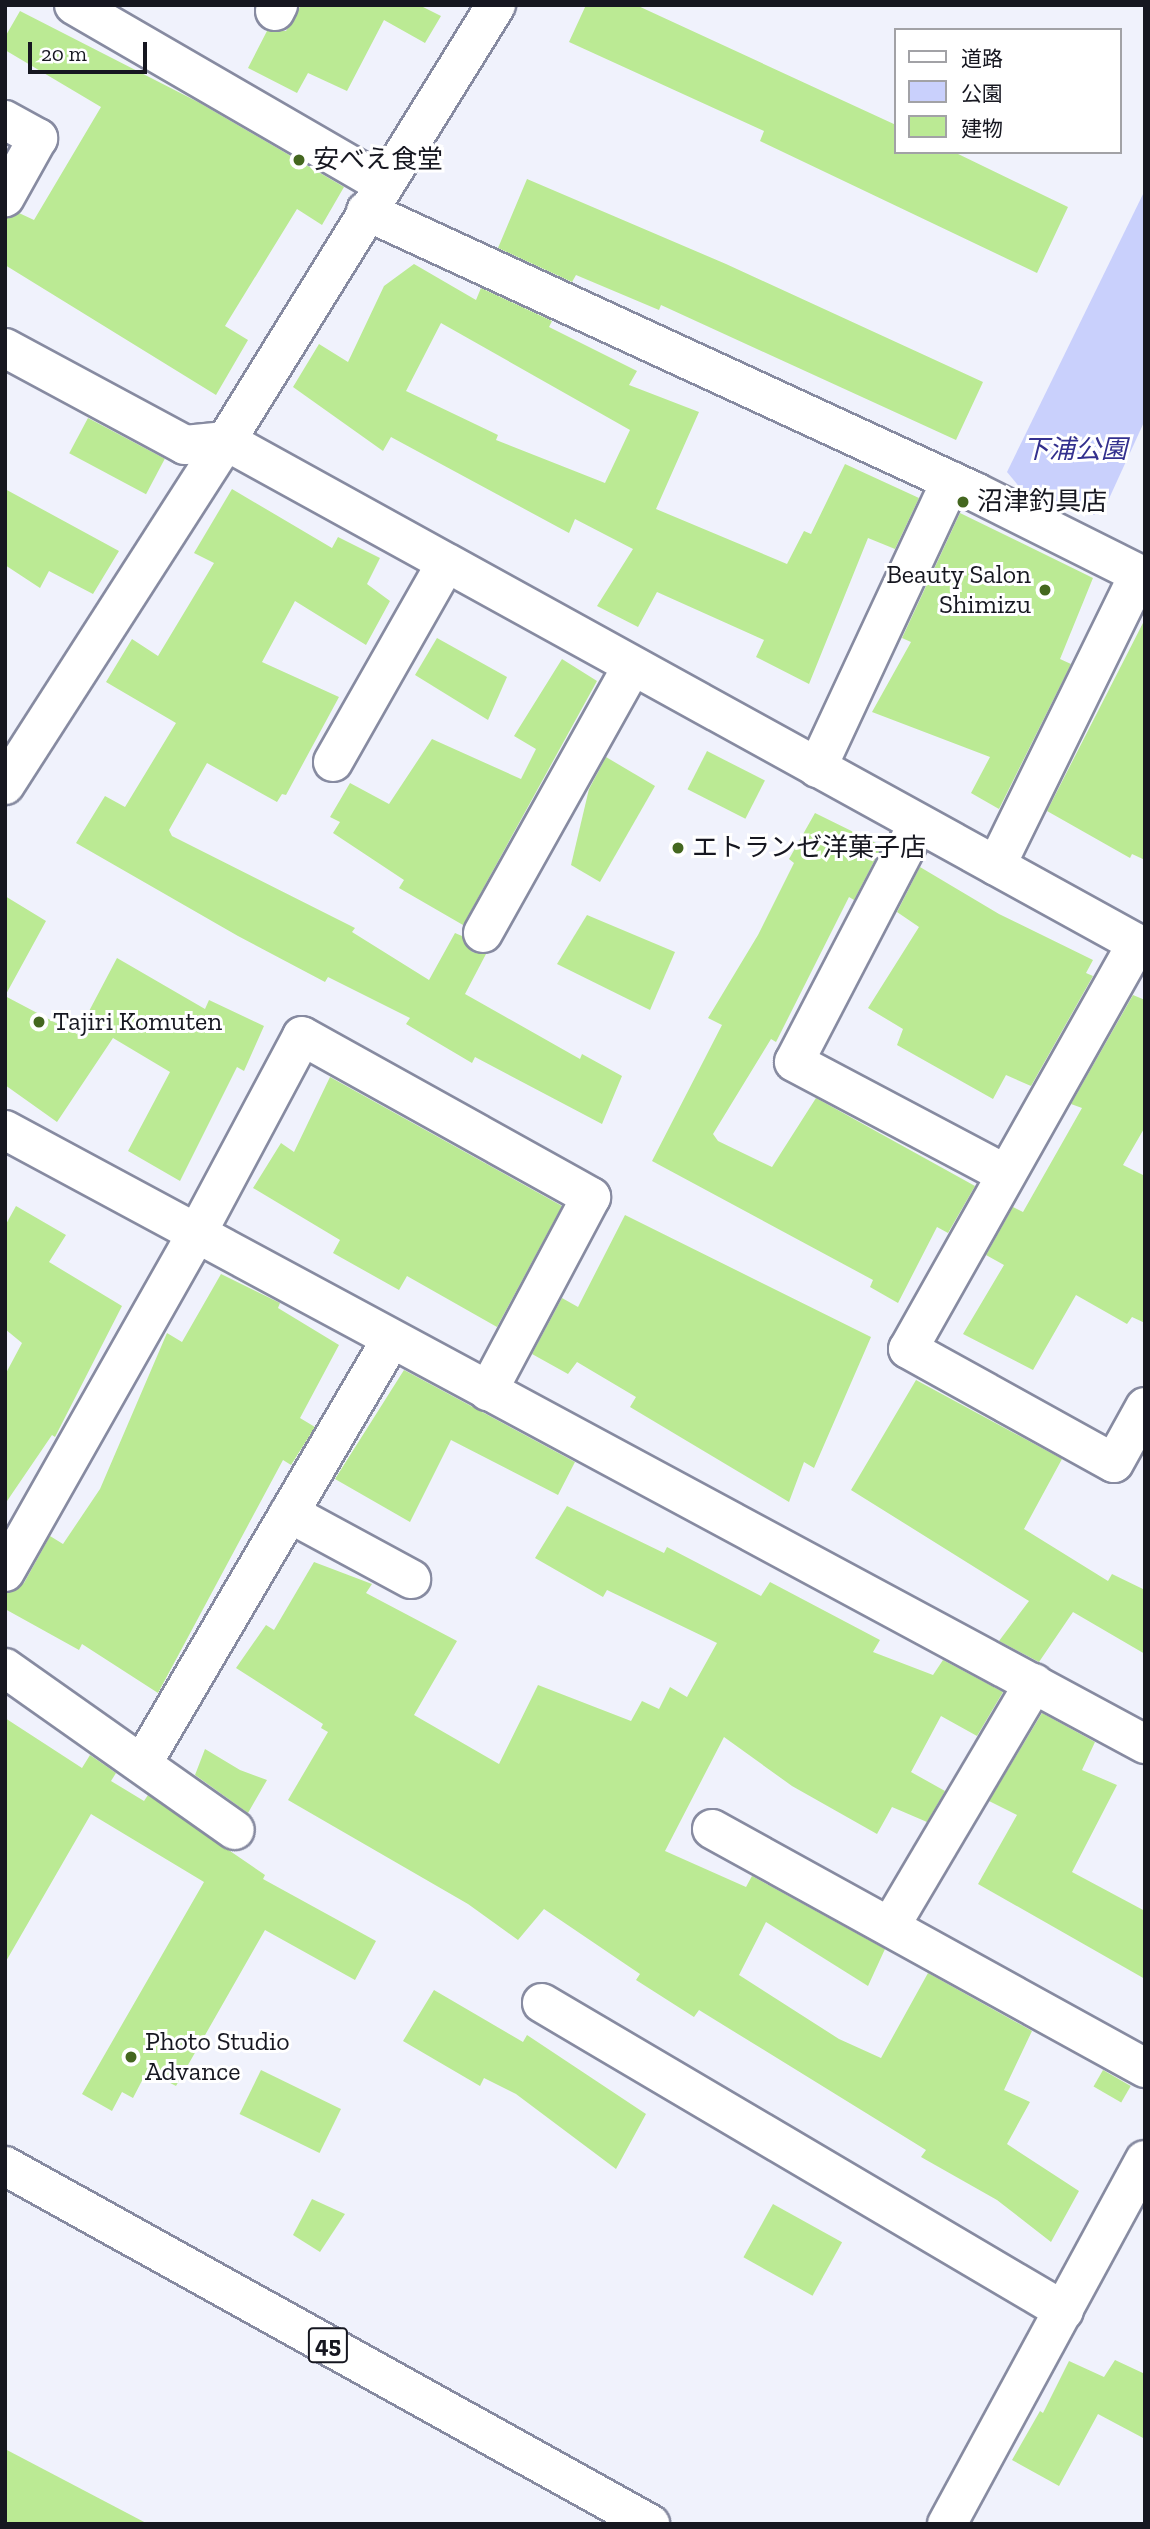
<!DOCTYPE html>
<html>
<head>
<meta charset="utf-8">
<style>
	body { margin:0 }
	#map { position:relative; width:1150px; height:2529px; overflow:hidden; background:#f0f2fc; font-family:"Zilla Slab","Noto Sans JP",serif }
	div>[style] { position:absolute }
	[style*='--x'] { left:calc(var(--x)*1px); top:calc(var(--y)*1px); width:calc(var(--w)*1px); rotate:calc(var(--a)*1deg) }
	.green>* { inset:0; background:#c9d0fc }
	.building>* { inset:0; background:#bbea94; transform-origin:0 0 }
	.roads { filter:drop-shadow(2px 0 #878ba1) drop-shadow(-2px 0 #878ba1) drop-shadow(0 2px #878ba1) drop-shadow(0 -2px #878ba1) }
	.minor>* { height:38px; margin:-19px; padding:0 19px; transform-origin:19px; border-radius:19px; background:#fff }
	.highway>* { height:38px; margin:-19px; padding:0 19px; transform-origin:19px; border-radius:19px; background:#fff }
	.dots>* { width:19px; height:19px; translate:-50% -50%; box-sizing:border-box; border:4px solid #fff; border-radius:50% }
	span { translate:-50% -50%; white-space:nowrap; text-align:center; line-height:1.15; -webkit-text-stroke:6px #fff; paint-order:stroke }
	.shield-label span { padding:2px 5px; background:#fff; border:2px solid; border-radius:5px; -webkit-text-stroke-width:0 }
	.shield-label { font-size:24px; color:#161720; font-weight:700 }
	.poi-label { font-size:26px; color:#161720 }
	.left { translate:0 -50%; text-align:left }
	.right { translate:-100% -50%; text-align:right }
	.park-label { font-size:26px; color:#33308e; font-style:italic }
	.frame { position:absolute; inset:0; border:7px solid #161720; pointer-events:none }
	.legend { position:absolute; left:894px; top:28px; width:228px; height:126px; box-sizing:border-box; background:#fff; border:2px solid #a2a2a6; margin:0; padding:9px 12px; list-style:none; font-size:21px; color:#161720 }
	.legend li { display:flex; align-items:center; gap:14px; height:35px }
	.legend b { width:35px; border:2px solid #a2a2a6 }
	.scale { position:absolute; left:28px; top:42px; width:119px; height:32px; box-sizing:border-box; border:4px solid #161720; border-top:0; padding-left:9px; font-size:21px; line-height:24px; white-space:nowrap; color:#161720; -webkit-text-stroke:5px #fff; paint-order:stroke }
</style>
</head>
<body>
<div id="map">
	<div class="green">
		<i style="clip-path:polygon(1145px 190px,1145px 420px,1107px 503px,1094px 515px,1021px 489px,1007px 472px)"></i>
	</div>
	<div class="building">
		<i style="clip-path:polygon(301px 5px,419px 5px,441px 16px,425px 43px,384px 20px,347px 91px,308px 73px,297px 93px,248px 68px,267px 31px,286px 31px)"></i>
		<i style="clip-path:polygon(586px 5px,636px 5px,896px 125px,896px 152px,954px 152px,1068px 207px,1037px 273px,760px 141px,764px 131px,569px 42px)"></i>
		<i style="clip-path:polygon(20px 11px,198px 102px,344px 187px,322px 225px,297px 209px,225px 326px,248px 340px,216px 395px,5px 265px,5px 219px,19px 213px,34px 220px,101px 107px,5px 50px,5px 37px)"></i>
		<i style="clip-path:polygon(527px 179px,726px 264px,983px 382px,956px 440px,661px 305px,659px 310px,576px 275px,572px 282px,498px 248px)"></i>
		<i style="clip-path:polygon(evenodd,414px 264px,476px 300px,481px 288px,552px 321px,549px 327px,637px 371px,629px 385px,699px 412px,656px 509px,787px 564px,804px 531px,811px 534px,845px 464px,919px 498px,895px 549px,868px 538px,809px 684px,756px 657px,764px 640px,657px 592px,638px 627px,597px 606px,633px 549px,575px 519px,569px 533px,391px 437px,383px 451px,293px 387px,319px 344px,348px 362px,384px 286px,414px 264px,441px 323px,630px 430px,605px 483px,496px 440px,498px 435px,406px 391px,441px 323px)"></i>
		<i style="left:88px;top:418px;width:87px;height:40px;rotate:28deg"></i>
		<i style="clip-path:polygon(5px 489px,119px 551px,93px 594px,49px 571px,40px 588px,5px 565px)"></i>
		<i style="clip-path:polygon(232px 489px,332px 548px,338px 537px,380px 558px,367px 584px,390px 601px,366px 645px,295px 601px,262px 662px,339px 697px,286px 795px,282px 794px,277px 802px,207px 763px,169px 830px,172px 836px,355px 928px,352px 932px,429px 980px,455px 933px,462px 936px,472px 952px,486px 954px,465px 994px,580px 1059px,582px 1054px,622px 1076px,602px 1124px,475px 1057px,472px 1063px,406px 1024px,410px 1018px,328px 977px,325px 982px,238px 936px,76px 843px,105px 796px,125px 807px,176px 723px,106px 682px,132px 639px,158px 656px,214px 563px,194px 553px)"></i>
		<i style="clip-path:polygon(960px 513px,1093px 578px,1060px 659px,1071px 664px,999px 809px,971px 793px,990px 757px,872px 712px,911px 642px,902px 638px)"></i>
		<i style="clip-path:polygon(1145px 619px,1145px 860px,1132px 854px,1130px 858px,1047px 811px)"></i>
		<i style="clip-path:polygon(437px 638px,507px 677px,488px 720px,415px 675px)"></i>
		<i style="clip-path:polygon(562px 659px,597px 681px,463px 925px,399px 888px,404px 880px,333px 833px,340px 822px,330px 817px,350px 783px,389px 804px,432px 739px,521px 779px,536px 749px,514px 736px)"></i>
		<i style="left:707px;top:751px;width:65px;height:43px;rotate:27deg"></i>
		<i style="clip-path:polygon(606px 757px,655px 786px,600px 882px,571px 865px,589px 789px)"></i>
		<i style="clip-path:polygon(815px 813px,882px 846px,854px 900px,849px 897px,776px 1042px,771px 1039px,713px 1134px,718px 1141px,772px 1167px,816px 1098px,975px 1186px,948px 1233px,937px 1227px,898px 1303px,870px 1287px,873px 1280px,652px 1161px,722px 1025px,708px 1018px,758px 935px,794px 863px,789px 859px)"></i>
		<i style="clip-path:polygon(920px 867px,999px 914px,1093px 960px,1086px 973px,1093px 976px,1031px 1086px,1006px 1075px,993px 1099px,897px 1045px,903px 1029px,868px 1008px,919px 927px,897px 912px)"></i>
		<i style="clip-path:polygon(5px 896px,46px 921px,5px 996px,77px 1034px,117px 958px,205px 1009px,209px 1000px,264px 1026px,244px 1071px,237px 1067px,180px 1181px,128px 1151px,170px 1072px,113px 1038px,57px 1122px,5px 1085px)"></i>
		<i style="clip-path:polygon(587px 915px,675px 952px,650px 1010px,557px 964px)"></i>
		<i style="clip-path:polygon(1133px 995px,1145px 1000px,1145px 1127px,1123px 1165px,1145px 1176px,1145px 1323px,1132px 1317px,1127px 1324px,1076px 1295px,1033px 1370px,963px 1334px,1004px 1265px,986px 1255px,1013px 1207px,1023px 1212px,1082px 1108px,1071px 1104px)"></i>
		<i style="clip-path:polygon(330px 1077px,562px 1206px,497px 1327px,407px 1276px,399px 1290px,333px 1253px,340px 1240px,253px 1188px,281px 1143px,294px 1152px)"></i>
		<i style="clip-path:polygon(16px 1206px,66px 1235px,49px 1262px,122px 1306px,55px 1437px,52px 1435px,5px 1504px,5px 1375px,22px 1343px,5px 1329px,5px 1226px)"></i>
		<i style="clip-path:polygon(625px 1215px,871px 1337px,814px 1468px,804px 1462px,789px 1502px,630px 1407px,636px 1397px,577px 1362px,568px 1374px,532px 1354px,562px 1298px,578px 1307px)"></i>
		<i style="clip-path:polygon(221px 1274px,280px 1303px,278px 1308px,339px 1345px,300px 1418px,315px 1427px,291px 1465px,283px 1460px,158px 1693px,82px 1644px,79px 1650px,5px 1609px,5px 1594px,24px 1583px,50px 1536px,63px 1544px,100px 1489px,167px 1333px,182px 1342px)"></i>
		<i style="clip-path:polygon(404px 1370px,575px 1462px,558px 1495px,451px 1440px,410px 1522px,335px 1479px)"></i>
		<i style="clip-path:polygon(916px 1380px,1062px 1459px,1024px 1529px,1108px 1581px,1112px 1574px,1145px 1590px,1145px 1654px,1073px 1612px,1039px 1662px,999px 1641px,1029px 1601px,851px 1490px)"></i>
		<i style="clip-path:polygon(567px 1506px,664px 1553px,667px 1547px,761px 1596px,770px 1582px,880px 1640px,873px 1652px,933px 1675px,943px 1660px,1003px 1692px,977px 1736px,941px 1716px,911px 1772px,945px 1791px,927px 1822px,892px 1807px,877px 1834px,792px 1786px,724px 1737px,665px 1851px,746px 1887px,752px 1876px,885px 1949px,868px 1986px,766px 1922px,739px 1975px,839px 2039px,881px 2058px,928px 1973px,1032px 2031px,1004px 2090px,1030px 2102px,1007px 2144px,1079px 2191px,1051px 2242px,997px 2200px,921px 2157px,926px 2150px,699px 2010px,694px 2017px,636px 1980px,640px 1974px,544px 1909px,518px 1940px,468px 1904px,288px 1800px,328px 1732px,321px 1728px,323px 1724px,236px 1668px,266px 1625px,274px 1630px,314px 1562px,372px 1584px,366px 1593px,457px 1641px,414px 1715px,499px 1764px,538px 1685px,631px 1721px,642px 1701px,659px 1709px,670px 1687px,687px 1697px,717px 1643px,607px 1590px,603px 1597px,535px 1558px)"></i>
		<i style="clip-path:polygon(1042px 1713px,1095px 1742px,1082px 1770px,1117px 1785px,1072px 1872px,1145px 1911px,1145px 1979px,978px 1884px,1017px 1815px,989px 1801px)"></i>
		<i style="clip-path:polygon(5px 1718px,82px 1768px,90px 1755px,116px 1773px,111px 1781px,144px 1801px,148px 1795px,265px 1875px,263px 1879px,376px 1941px,355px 1980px,265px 1930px,176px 2086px,147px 2071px,133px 2098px,122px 2092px,112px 2111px,82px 2094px,204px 1882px,91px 1814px,5px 1963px)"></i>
		<i style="clip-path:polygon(205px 1749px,240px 1770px,267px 1780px,248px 1813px,195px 1775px)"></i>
		<i style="clip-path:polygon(434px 1990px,523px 2042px,527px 2035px,646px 2114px,616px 2169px,516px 2094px,484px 2078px,480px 2086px,403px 2041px)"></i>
		<i style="left:261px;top:2070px;width:89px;height:49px;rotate:26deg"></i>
		<i style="left:1103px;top:2070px;width:32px;height:19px;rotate:30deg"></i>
		<i style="clip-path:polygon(312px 2199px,345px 2214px,320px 2252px,293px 2235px)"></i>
		<i style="left:773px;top:2204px;width:79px;height:61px;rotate:29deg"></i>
		<i style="clip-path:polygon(1115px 2360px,1145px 2374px,1145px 2439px,1098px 2414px,1059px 2486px,1012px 2460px,1040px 2411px,1043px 2413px,1069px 2361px,1104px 2377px)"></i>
		<i style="clip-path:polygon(5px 2449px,148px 2524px,5px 2524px)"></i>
	</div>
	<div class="roads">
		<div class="minor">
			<i style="--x:74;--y:5;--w:357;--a:30.1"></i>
			<i style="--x:275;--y:11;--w:7;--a:-63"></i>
			<i style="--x:5;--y:120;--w:38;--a:29"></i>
			<i style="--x:38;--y:138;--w:68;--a:119.2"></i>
			<i style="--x:366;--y:211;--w:671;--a:24.77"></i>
			<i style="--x:975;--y:492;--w:190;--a:26.6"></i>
			<i style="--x:5;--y:348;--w:204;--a:28.3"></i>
			<i style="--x:185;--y:445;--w:41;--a:-5.6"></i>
			<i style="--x:226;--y:441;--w:1050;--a:28.88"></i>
			<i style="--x:333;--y:762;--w:229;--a:-60.4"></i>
			<i style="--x:817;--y:768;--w:317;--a:-65"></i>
			<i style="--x:5;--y:785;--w:409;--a:-57.3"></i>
			<i style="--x:226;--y:441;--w:513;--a:-58.23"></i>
			<i style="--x:918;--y:824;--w:268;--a:117.5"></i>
			<i style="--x:794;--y:1062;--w:238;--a:27.9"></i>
			<i style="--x:996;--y:866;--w:325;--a:-63.9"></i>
			<i style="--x:483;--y:933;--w:306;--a:-60.8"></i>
			<i style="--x:1137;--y:943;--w:466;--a:119.4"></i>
			<i style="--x:908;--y:1349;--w:235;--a:29"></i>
			<i style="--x:1114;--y:1463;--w:64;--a:-61"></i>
			<i style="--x:5;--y:1130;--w:1295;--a:28.31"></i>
			<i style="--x:289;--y:1513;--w:139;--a:28.4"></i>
			<i style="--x:5;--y:1572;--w:390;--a:-60.5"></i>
			<i style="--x:197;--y:1233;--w:223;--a:-61.9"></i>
			<i style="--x:302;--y:1036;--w:331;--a:29.1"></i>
			<i style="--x:591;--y:1197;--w:220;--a:118"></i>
			<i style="--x:5;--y:1668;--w:281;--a:35.2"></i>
			<i style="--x:142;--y:1764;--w:492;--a:-59.6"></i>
			<i style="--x:712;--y:1829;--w:495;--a:28.9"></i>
			<i style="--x:891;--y:1925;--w:281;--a:-59.4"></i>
			<i style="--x:542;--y:2003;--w:606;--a:30.54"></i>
			<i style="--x:947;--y:2524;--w:414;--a:-61.5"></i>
		</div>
		<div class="highway">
			<i style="--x:5;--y:2166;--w:738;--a:29.03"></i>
		</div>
	</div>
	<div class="dots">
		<i style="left:299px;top:160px;background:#44671f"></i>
		<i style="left:963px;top:502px;background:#44671f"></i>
		<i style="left:1045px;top:590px;background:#44671f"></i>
		<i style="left:678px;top:848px;background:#44671f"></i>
		<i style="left:39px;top:1022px;background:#44671f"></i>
		<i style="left:131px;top:2057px;background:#44671f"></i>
	</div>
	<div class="shield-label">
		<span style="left:328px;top:2345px">45</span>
	</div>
	<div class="poi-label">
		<span class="left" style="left:313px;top:160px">安べえ食堂</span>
		<span class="left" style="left:977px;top:502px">沼津釣具店</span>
		<span class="right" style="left:1031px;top:590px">Beauty Salon<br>Shimizu</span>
		<span class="left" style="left:692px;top:848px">エトランゼ洋菓子店</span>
		<span class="left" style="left:53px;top:1022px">Tajiri Komuten</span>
		<span class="left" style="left:145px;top:2057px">Photo Studio<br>Advance</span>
	</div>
	<div class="park-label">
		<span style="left:1075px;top:450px">下浦公園</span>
	</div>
	<div class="frame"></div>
	<ul class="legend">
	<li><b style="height:9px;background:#fff"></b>道路</li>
	<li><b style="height:19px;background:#c9d0fc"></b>公園</li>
	<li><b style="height:19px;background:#bbea94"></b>建物</li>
	</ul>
	<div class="scale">20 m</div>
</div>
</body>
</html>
